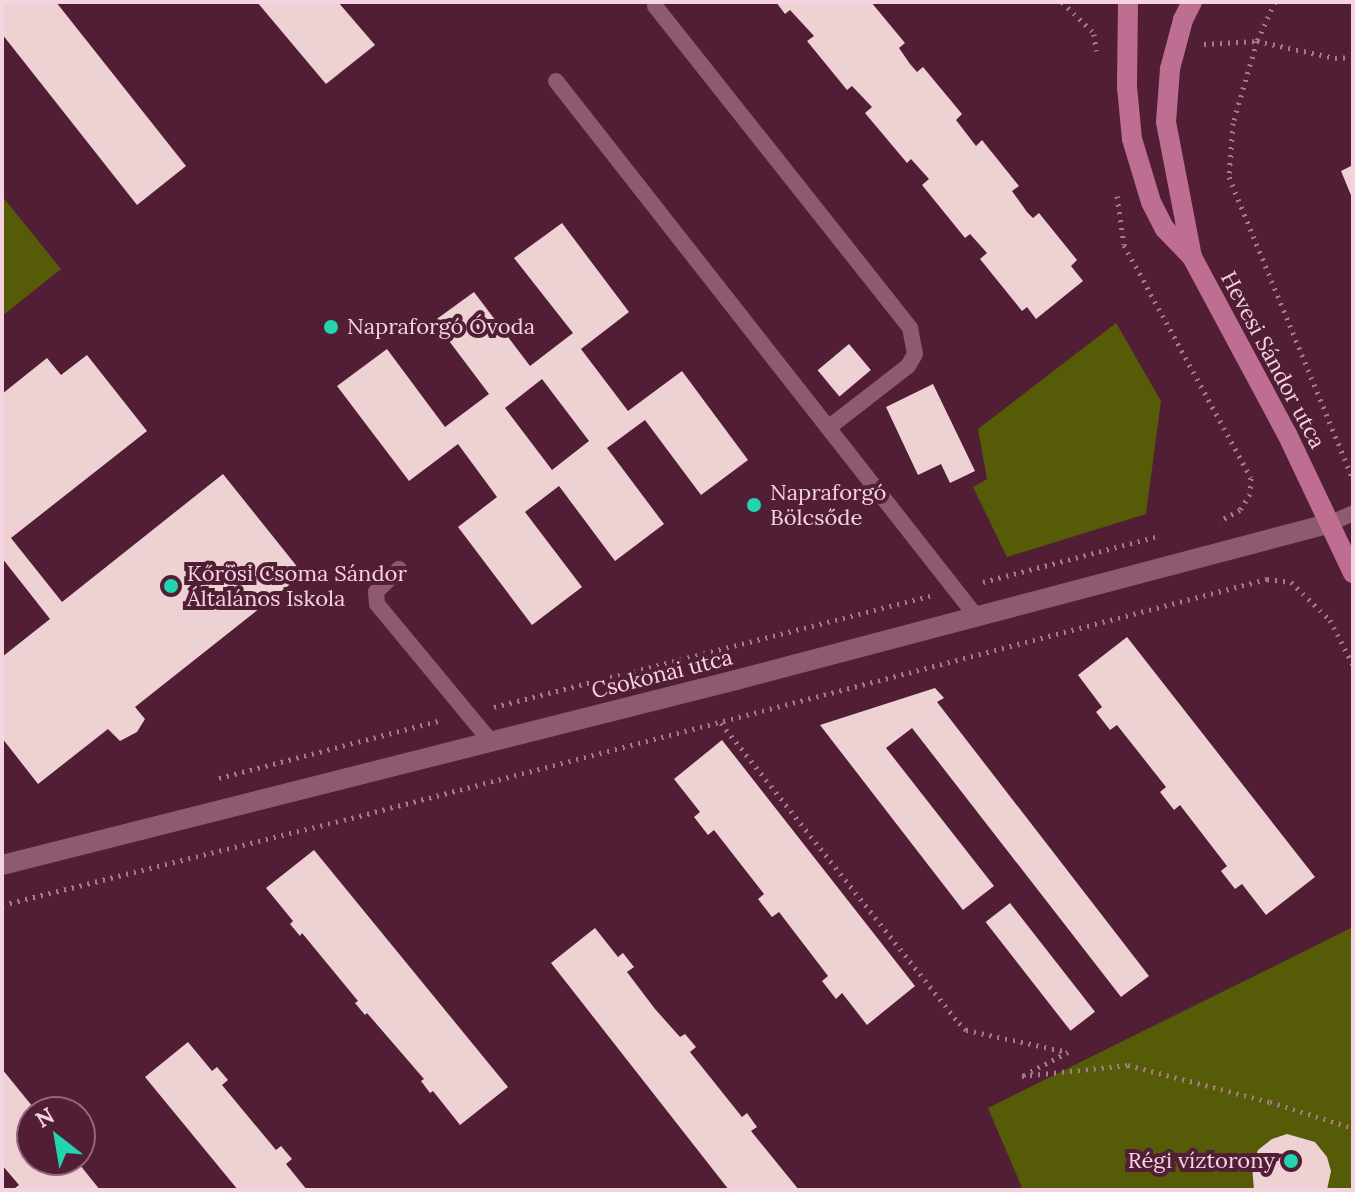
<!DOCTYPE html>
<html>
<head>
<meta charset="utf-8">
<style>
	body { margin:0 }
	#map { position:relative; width:1355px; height:1192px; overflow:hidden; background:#521e36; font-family:Lora,serif }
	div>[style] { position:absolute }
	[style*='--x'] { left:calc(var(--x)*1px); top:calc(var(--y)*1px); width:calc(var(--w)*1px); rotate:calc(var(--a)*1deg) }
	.green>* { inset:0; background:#565b08 }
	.building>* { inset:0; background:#edd1d3; transform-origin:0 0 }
	.path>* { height:5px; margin-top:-2.5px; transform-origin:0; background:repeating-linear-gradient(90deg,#a57a8d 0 2px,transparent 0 8px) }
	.lane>* { height:16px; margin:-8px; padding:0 8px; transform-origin:8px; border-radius:8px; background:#8d5a6f }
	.street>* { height:20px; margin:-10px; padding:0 10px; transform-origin:10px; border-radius:10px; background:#8d5a6f }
	.secondary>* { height:20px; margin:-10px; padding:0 10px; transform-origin:10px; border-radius:10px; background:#be6e91 }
	.dots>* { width:22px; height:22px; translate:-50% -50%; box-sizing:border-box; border:4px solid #521e36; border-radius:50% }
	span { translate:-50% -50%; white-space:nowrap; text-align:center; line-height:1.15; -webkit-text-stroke:8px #521e36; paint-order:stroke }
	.poi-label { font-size:22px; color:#f5d3e0 }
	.left { translate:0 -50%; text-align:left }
	.right { translate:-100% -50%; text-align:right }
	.street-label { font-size:22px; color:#f5d3e0 }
	.frame { position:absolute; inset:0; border:4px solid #f5d3e0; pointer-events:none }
	.north { position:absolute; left:16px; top:1096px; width:80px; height:80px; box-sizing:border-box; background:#521e36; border:2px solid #93667a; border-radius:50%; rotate:329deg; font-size:22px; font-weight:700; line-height:32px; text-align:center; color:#f5d3e0 }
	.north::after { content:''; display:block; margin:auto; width:28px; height:36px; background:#22d5af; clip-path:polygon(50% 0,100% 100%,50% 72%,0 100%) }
</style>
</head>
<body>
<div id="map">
	<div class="green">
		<i style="clip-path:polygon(2px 196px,61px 269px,2px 316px)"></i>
		<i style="clip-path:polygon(1116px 323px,1161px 401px,1146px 514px,1007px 557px,973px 487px,987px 479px,978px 429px)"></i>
		<i style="clip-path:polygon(1353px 927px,1353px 1190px,1023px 1190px,988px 1108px)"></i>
	</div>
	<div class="building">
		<i style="clip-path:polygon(2px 2px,56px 2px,186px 166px,137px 205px,2px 34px)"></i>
		<i style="clip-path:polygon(257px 2px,338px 2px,375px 45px,326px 84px)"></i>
		<i style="clip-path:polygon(776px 2px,871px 2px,905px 43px,899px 48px,910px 64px,917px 72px,923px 67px,962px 114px,956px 120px,976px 146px,982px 140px,1019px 186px,1012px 191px,1027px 212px,1033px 218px,1039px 213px,1077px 260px,1071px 266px,1083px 281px,1036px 319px,1027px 307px,1022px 311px,980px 259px,987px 253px,970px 234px,965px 238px,922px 185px,929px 179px,911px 159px,907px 163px,865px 113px,872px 107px,852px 86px,847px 90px,807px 41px,814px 36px,790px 10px,785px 14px)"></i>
		<i style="clip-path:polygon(1353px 165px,1353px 200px,1341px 171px)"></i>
		<i style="clip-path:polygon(evenodd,562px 223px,629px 312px,581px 349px,628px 411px,682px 371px,748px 460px,701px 495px,645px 420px,607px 448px,664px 524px,615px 561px,559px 486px,525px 512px,582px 587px,532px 625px,458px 527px,497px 497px,458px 444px,409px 481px,337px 386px,387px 349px,445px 427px,489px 394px,434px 321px,474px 292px,530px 366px,573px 333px,514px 258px,562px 223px,542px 379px,589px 441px,552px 470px,505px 408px,542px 379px)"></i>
		<i style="left:849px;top:344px;width:34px;height:41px;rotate:50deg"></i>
		<i style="clip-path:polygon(87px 355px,147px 431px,11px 538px,62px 602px,223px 474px,303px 574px,135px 707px,145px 719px,137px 732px,120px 741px,108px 729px,38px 784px,2px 738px,2px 657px,50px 619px,2px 558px,2px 394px,47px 358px,61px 375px)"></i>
		<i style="clip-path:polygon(933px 384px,975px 471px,950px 483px,941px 464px,918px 475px,886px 407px)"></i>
		<i style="clip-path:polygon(1127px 637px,1315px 877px,1266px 915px,1242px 884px,1235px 889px,1221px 871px,1227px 866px,1180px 805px,1174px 810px,1160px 792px,1166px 787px,1117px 725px,1110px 730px,1096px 712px,1102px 707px,1078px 675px)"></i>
		<i style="clip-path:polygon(935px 688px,944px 698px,937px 702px,1149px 976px,1121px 997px,912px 728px,886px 748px,994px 886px,963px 910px,820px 725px)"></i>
		<i style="clip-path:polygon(722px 740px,915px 986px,867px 1025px,842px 993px,836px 999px,822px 981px,828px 976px,779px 912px,772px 917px,758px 899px,764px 894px,714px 830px,708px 835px,694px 817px,700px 812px,674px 779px)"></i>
		<i style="clip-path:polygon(314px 850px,508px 1087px,460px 1125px,433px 1091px,430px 1093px,421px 1081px,424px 1079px,367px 1013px,365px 1015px,355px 1003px,358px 1001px,302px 933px,300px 936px,290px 924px,293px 921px,266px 888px)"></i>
		<i style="left:1010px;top:903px;width:138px;height:31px;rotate:52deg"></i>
		<i style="clip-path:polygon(595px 928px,618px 957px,623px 953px,634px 967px,627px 972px,655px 1009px,680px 1037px,685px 1034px,696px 1047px,690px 1052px,742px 1117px,747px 1113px,757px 1127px,751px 1131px,799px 1190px,729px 1190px,551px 963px)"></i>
		<i style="clip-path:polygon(188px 1042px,212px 1071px,217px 1067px,228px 1080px,222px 1085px,276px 1150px,281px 1146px,292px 1159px,286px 1164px,307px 1190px,238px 1190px,145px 1077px)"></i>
		<i style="clip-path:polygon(2px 1069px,37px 1112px,32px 1112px,32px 1160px,76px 1160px,100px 1190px,15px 1188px,19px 1185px,2px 1165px)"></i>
		<i style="clip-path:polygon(1287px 1134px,1315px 1142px,1327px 1157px,1331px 1171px,1327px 1190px,1254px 1190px,1252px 1165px,1258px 1150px,1272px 1139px)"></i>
	</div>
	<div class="path">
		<i style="--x:1062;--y:2;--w:46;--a:44.1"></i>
		<i style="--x:1275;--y:2;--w:43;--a:114.8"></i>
		<i style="--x:1257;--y:41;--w:85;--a:106.3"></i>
		<i style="--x:1233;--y:123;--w:54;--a:94.2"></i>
		<i style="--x:1229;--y:177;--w:327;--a:67.7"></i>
		<i style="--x:1094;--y:34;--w:17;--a:83"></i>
		<i style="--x:1204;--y:44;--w:53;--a:-3.2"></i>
		<i style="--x:1257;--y:41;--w:80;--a:12.3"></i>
		<i style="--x:1335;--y:58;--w:18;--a:-3"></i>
		<i style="--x:1117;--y:196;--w:49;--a:81.9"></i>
		<i style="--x:1124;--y:245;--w:265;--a:61.4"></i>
		<i style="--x:1251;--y:478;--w:16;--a:94"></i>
		<i style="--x:1250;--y:494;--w:19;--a:122"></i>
		<i style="--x:1240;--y:510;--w:24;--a:152"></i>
		<i style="--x:983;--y:582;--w:178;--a:-14.7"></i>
		<i style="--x:494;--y:707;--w:450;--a:-14.3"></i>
		<i style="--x:721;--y:723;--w:383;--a:51.6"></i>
		<i style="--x:959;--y:1023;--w:10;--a:45"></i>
		<i style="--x:966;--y:1030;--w:104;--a:12.2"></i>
		<i style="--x:1068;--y:1052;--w:52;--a:152.4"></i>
		<i style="--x:1022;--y:1076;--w:107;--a:-5.9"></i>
		<i style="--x:1128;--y:1065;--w:147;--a:14.6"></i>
		<i style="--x:1270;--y:1102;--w:87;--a:17.4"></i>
		<i style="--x:219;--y:778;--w:230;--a:-14.6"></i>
		<i style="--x:2;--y:905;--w:352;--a:-14"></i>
		<i style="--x:344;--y:820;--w:954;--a:-14.63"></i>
		<i style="--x:1267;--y:579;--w:24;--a:7"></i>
		<i style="--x:1291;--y:582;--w:54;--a:44.3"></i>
		<i style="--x:1330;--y:620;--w:51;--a:62.9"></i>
	</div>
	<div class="lane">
		<i style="--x:655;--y:6;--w:411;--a:51.6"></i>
		<i style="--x:910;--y:328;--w:26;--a:79"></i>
		<i style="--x:915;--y:354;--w:14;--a:120"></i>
		<i style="--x:908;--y:366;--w:101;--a:142.2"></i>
		<i style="--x:556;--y:81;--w:680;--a:51.87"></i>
		<i style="--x:1331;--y:523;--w:24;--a:-24"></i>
		<i style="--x:399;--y:569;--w:33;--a:135"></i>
		<i style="--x:376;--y:592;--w:12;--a:85"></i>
		<i style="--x:377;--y:604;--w:179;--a:50.4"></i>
	</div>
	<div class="street">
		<i style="--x:2;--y:865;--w:757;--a:-14.15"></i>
		<i style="--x:736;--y:680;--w:615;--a:-14.78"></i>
	</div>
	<div class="secondary">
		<i style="--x:1128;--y:2;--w:85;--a:90.7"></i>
		<i style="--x:1127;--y:87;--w:52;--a:84.5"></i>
		<i style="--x:1132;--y:139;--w:66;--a:73.2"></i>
		<i style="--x:1151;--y:202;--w:30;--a:63"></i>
		<i style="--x:1165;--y:229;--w:39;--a:46"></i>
		<i style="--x:1192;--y:257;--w:201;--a:61.8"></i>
		<i style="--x:1287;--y:434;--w:154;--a:64.6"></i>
		<i style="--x:1192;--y:2;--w:20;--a:117"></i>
		<i style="--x:1183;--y:20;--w:51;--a:104.9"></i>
		<i style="--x:1170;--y:69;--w:53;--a:94.3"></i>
		<i style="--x:1166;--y:122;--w:137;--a:79.1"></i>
	</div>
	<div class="dots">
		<i style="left:331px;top:327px;background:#22d5af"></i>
		<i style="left:754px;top:505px;background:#22d5af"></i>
		<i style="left:171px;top:586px;background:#22d5af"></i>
		<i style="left:1291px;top:1161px;background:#22d5af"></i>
	</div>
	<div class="poi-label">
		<span class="left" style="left:347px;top:327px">Napraforgó Óvoda</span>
		<span class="left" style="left:770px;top:505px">Napraforgó<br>Bölcsőde</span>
		<span class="left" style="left:187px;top:586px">Kőrösi Csoma Sándor<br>Általános Iskola</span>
		<span class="right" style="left:1275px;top:1161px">Régi víztorony</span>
	</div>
	<div class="street-label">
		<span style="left:1273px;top:360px;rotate:62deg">Hevesi Sándor utca</span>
		<span style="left:662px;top:674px;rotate:-14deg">Csokonai utca</span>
	</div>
	<div class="frame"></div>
	<div class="north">N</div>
</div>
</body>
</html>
